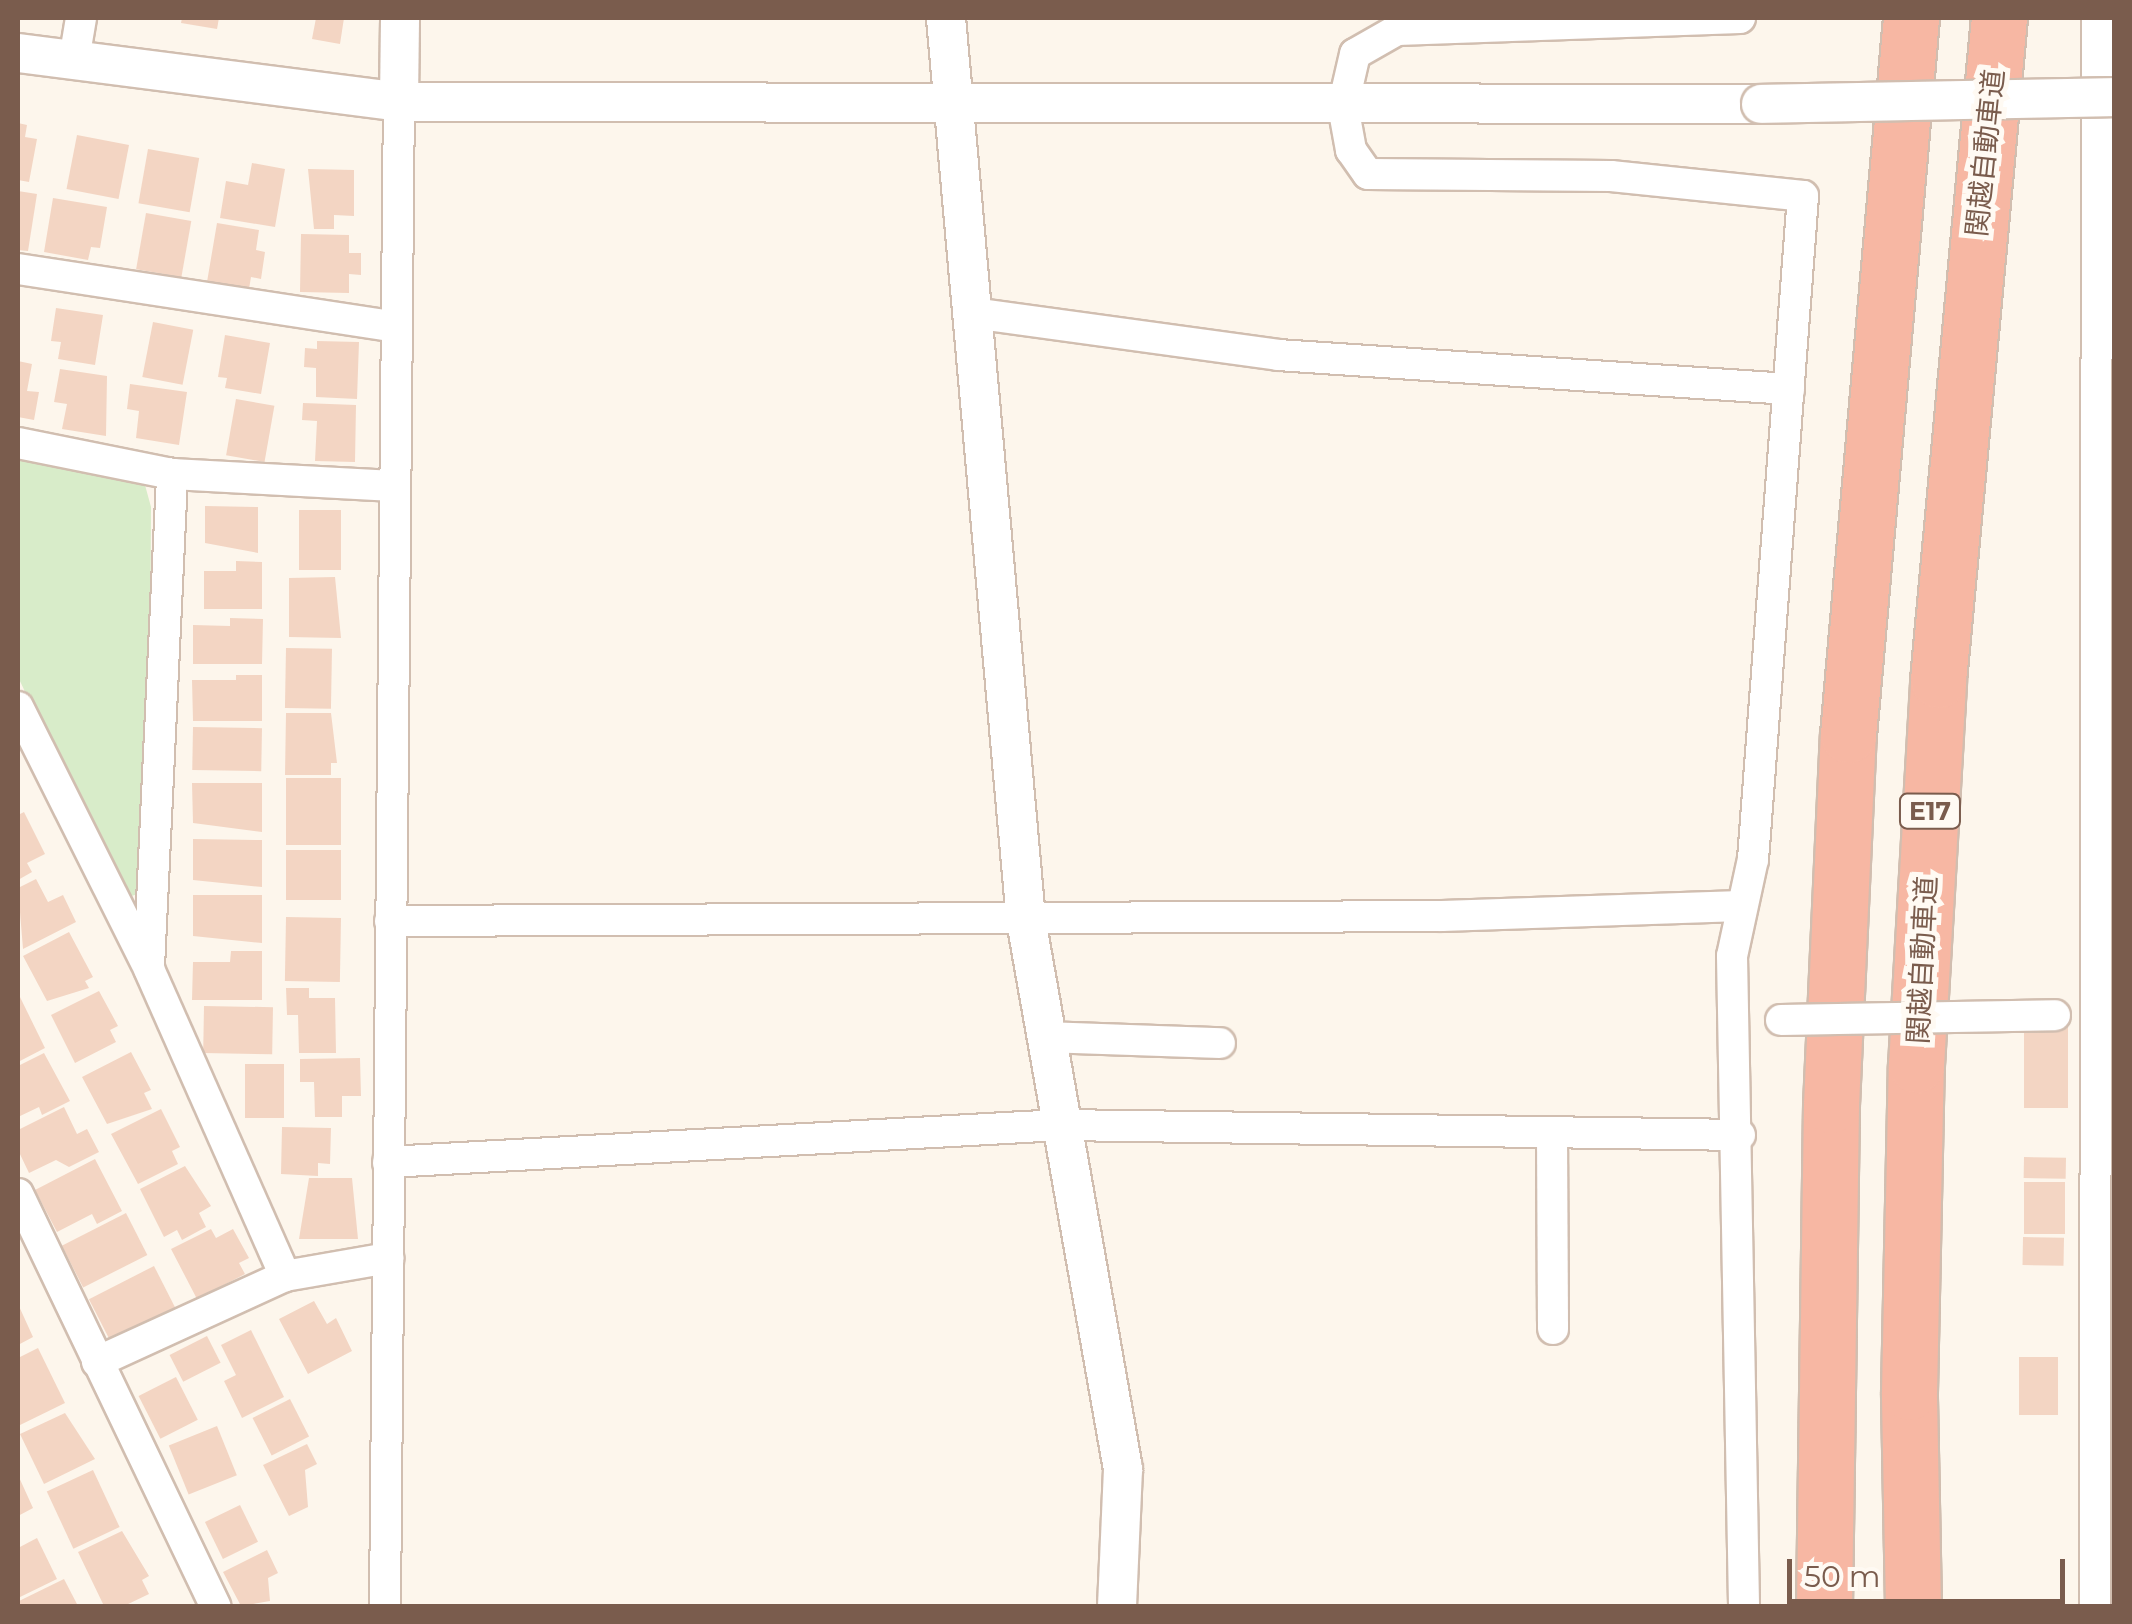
<!DOCTYPE html>
<html>
<head>
<meta charset="utf-8">
<style>
	body { margin:0 }
	#map { position:relative; width:2132px; height:1624px; overflow:hidden; background:#fdf6ec; font-family:Montserrat,"Noto Sans JP",sans-serif }
	div>[style] { position:absolute }
	[style*='--x'] { left:calc(var(--x)*1px); top:calc(var(--y)*1px); width:calc(var(--w)*1px); rotate:calc(var(--a)*1deg) }
	.green>* { inset:0; background:#d8ecc9 }
	.building>* { inset:0; background:#f3d5c3; transform-origin:0 0 }
	.roads { filter:drop-shadow(2px 0 #d1beb0) drop-shadow(-2px 0 #d1beb0) drop-shadow(0 2px #d1beb0) drop-shadow(0 -2px #d1beb0) }
	.minor>* { height:30px; margin:-15px; padding:0 15px; transform-origin:15px; border-radius:15px; background:#fff }
	.tertiary>* { height:38px; margin:-19px; padding:0 19px; transform-origin:19px; border-radius:19px; background:#fff }
	.motorway>* { height:55px; margin:-27.5px; padding:0 27.5px; transform-origin:27.5px; border-radius:27.5px; background:#f7b7a3 }
	.bridges { filter:drop-shadow(2px 0 #d1beb0) drop-shadow(-2px 0 #d1beb0) drop-shadow(0 2px #d1beb0) drop-shadow(0 -2px #d1beb0) }
	.minor-bridge>* { height:30px; margin:-15px; padding:0 15px; transform-origin:15px; border-radius:15px; background:#fff }
	.tertiary-bridge>* { height:38px; margin:-19px; padding:0 19px; transform-origin:19px; border-radius:19px; background:#fff }
	span { translate:-50% -50%; white-space:nowrap; text-align:center; line-height:1.15; -webkit-text-stroke:10px #fffaf3; paint-order:stroke }
	.shield-label span { padding:2px 8px; background:#fffaf3; border:2px solid; border-radius:8px; -webkit-text-stroke-width:0 }
	.shield-label { font-size:25px; color:#7a5c4d; font-weight:700 }
	.street-label { font-size:28px; color:#7a5c4d }
	.frame { position:absolute; inset:0; border:20px solid #7a5c4d; pointer-events:none }
	.scale { position:absolute; left:1787px; top:1559px; width:278px; height:45px; box-sizing:border-box; border:5px solid #7a5c4d; border-top:0; padding-left:12px; font-size:30px; line-height:35px; white-space:nowrap; color:#7a5c4d; -webkit-text-stroke:8px #fffaf3; paint-order:stroke }
</style>
</head>
<body>
<div id="map">
	<div class="green">
		<i style="clip-path:polygon(18px 453px,142px 474px,151px 507px,149px 891px,124px 898px,18px 677px)"></i>
	</div>
	<div class="building">
		<i style="clip-path:polygon(182px 18px,219px 18px,217px 29px,181px 23px)"></i>
		<i style="clip-path:polygon(316px 18px,344px 18px,340px 44px,312px 39px)"></i>
		<i style="clip-path:polygon(18px 123px,27px 125px,25px 137px,37px 139px,29px 182px,18px 180px)"></i>
		<i style="left:77px;top:135px;width:53px;height:55px;rotate:11deg"></i>
		<i style="left:148px;top:149px;width:52px;height:55px;rotate:10deg"></i>
		<i style="clip-path:polygon(252px 163px,285px 169px,275px 227px,220px 218px,226px 181px,248px 185px)"></i>
		<i style="clip-path:polygon(308px 169px,354px 170px,354px 216px,334px 215px,334px 229px,314px 229px)"></i>
		<i style="clip-path:polygon(18px 191px,37px 194px,28px 251px,18px 250px)"></i>
		<i style="clip-path:polygon(53px 198px,107px 207px,100px 248px,91px 247px,88px 260px,44px 252px)"></i>
		<i style="left:146px;top:213px;width:46px;height:57px;rotate:10deg"></i>
		<i style="clip-path:polygon(217px 223px,259px 230px,256px 250px,265px 252px,261px 279px,251px 277px,249px 289px,207px 282px)"></i>
		<i style="clip-path:polygon(301px 234px,349px 235px,349px 253px,361px 253px,361px 275px,349px 274px,349px 293px,300px 292px)"></i>
		<i style="clip-path:polygon(56px 308px,103px 315px,95px 365px,58px 359px,61px 342px,51px 341px)"></i>
		<i style="left:153px;top:322px;width:41px;height:56px;rotate:11deg"></i>
		<i style="clip-path:polygon(225px 335px,270px 343px,261px 394px,225px 388px,227px 378px,218px 377px)"></i>
		<i style="clip-path:polygon(317px 341px,359px 342px,357px 399px,316px 397px,316px 368px,304px 367px,305px 348px,317px 349px)"></i>
		<i style="clip-path:polygon(18px 361px,32px 364px,27px 391px,39px 392px,34px 420px,18px 417px)"></i>
		<i style="clip-path:polygon(60px 369px,107px 376px,106px 436px,62px 429px,67px 404px,54px 402px)"></i>
		<i style="clip-path:polygon(130px 384px,187px 392px,179px 445px,136px 438px,139px 411px,127px 409px)"></i>
		<i style="left:236px;top:399px;width:39px;height:57px;rotate:10deg"></i>
		<i style="clip-path:polygon(303px 403px,356px 405px,355px 462px,315px 461px,317px 421px,302px 420px)"></i>
		<i style="clip-path:polygon(205px 506px,258px 507px,258px 553px,205px 543px)"></i>
		<i style="left:299px;top:510px;width:42px;height:60px"></i>
		<i style="clip-path:polygon(236px 561px,262px 562px,262px 609px,204px 609px,204px 571px,236px 571px)"></i>
		<i style="clip-path:polygon(335px 577px,341px 638px,289px 637px,289px 578px)"></i>
		<i style="clip-path:polygon(230px 618px,263px 619px,262px 664px,193px 664px,193px 625px,230px 626px)"></i>
		<i style="left:286px;top:648px;width:46px;height:60px;rotate:1deg"></i>
		<i style="clip-path:polygon(236px 675px,262px 675px,262px 721px,193px 721px,192px 680px,236px 680px)"></i>
		<i style="clip-path:polygon(286px 713px,331px 713px,337px 763px,331px 763px,331px 775px,285px 775px)"></i>
		<i style="left:193px;top:727px;width:69px;height:43px;rotate:1deg"></i>
		<i style="left:286px;top:778px;width:55px;height:67px"></i>
		<i style="clip-path:polygon(192px 783px,262px 783px,262px 832px,193px 823px)"></i>
		<i style="clip-path:polygon(24px 812px,45px 854px,27px 863px,32px 872px,18px 880px,18px 815px)"></i>
		<i style="clip-path:polygon(193px 839px,262px 840px,262px 887px,193px 880px)"></i>
		<i style="left:286px;top:850px;width:55px;height:50px"></i>
		<i style="clip-path:polygon(36px 879px,48px 902px,63px 895px,76px 922px,23px 949px,18px 888px)"></i>
		<i style="clip-path:polygon(193px 895px,262px 895px,262px 943px,193px 936px)"></i>
		<i style="left:286px;top:917px;width:55px;height:64px;rotate:1deg"></i>
		<i style="clip-path:polygon(69px 932px,93px 977px,85px 981px,89px 988px,47px 1001px,23px 956px)"></i>
		<i style="clip-path:polygon(231px 951px,262px 951px,262px 1000px,192px 1000px,193px 962px,230px 962px)"></i>
		<i style="clip-path:polygon(286px 988px,309px 988px,309px 998px,335px 998px,336px 1053px,299px 1053px,298px 1015px,287px 1015px)"></i>
		<i style="clip-path:polygon(99px 991px,118px 1026px,110px 1030px,116px 1042px,75px 1063px,51px 1015px)"></i>
		<i style="clip-path:polygon(18px 993px,45px 1048px,18px 1062px)"></i>
		<i style="left:204px;top:1006px;width:69px;height:47px;rotate:1deg"></i>
		<i style="left:2024px;top:1020px;width:44px;height:88px"></i>
		<i style="clip-path:polygon(131px 1052px,151px 1090px,144px 1093px,152px 1109px,107px 1124px,82px 1077px)"></i>
		<i style="clip-path:polygon(44px 1053px,70px 1101px,42px 1115px,39px 1107px,18px 1117px,18px 1066px)"></i>
		<i style="clip-path:polygon(360px 1058px,361px 1096px,342px 1096px,342px 1117px,315px 1117px,314px 1082px,300px 1082px,300px 1059px)"></i>
		<i style="left:245px;top:1064px;width:39px;height:54px"></i>
		<i style="clip-path:polygon(64px 1107px,77px 1134px,87px 1129px,99px 1152px,69px 1167px,56px 1160px,29px 1173px,18px 1150px,18px 1130px)"></i>
		<i style="clip-path:polygon(161px 1109px,180px 1147px,172px 1151px,178px 1164px,138px 1184px,111px 1134px)"></i>
		<i style="clip-path:polygon(282px 1127px,331px 1128px,330px 1164px,318px 1163px,318px 1176px,281px 1174px)"></i>
		<i style="left:2024px;top:1157px;width:42px;height:21px;rotate:1deg"></i>
		<i style="clip-path:polygon(95px 1159px,122px 1211px,97px 1224px,92px 1214px,57px 1232px,35px 1190px)"></i>
		<i style="clip-path:polygon(185px 1166px,211px 1206px,199px 1213px,206px 1227px,182px 1240px,177px 1230px,164px 1237px,140px 1189px)"></i>
		<i style="clip-path:polygon(309px 1178px,352px 1178px,358px 1239px,299px 1239px)"></i>
		<i style="left:2024px;top:1182px;width:41px;height:52px"></i>
		<i style="left:126px;top:1213px;width:47px;height:72px;rotate:63deg"></i>
		<i style="clip-path:polygon(211px 1229px,216px 1238px,233px 1229px,249px 1258px,239px 1263px,245px 1274px,197px 1299px,171px 1249px)"></i>
		<i style="left:2023px;top:1237px;width:41px;height:28px;rotate:1deg"></i>
		<i style="left:154px;top:1266px;width:51px;height:73px;rotate:63deg"></i>
		<i style="clip-path:polygon(314px 1301px,327px 1324px,336px 1318px,352px 1351px,308px 1374px,279px 1319px)"></i>
		<i style="clip-path:polygon(18px 1304px,33px 1337px,18px 1345px)"></i>
		<i style="clip-path:polygon(251px 1330px,284px 1397px,242px 1418px,224px 1381px,236px 1375px,221px 1345px)"></i>
		<i style="left:207px;top:1336px;width:30px;height:42px;rotate:63deg"></i>
		<i style="clip-path:polygon(38px 1348px,65px 1403px,18px 1426px,18px 1358px)"></i>
		<i style="left:2019px;top:1357px;width:39px;height:58px"></i>
		<i style="left:176px;top:1377px;width:48px;height:42px;rotate:63deg"></i>
		<i style="left:290px;top:1399px;width:42px;height:42px;rotate:63deg"></i>
		<i style="clip-path:polygon(65px 1413px,95px 1459px,44px 1484px,20px 1434px)"></i>
		<i style="left:217px;top:1426px;width:53px;height:52px;rotate:68deg"></i>
		<i style="clip-path:polygon(307px 1444px,317px 1464px,305px 1470px,308px 1507px,289px 1516px,263px 1465px)"></i>
		<i style="left:93px;top:1470px;width:63px;height:51px;rotate:65deg"></i>
		<i style="clip-path:polygon(18px 1475px,33px 1508px,18px 1516px)"></i>
		<i style="left:240px;top:1505px;width:41px;height:39px;rotate:64deg"></i>
		<i style="clip-path:polygon(122px 1531px,149px 1576px,142px 1580px,149px 1594px,124px 1606px,104px 1606px,78px 1552px)"></i>
		<i style="clip-path:polygon(37px 1538px,57px 1579px,18px 1598px,18px 1548px)"></i>
		<i style="clip-path:polygon(267px 1550px,278px 1573px,268px 1578px,270px 1601px,241px 1606px,223px 1572px)"></i>
		<i style="clip-path:polygon(64px 1579px,78px 1606px,21px 1606px,19px 1601px)"></i>
	</div>
	<div class="roads">
		<div class="minor">
			<i style="--x:1740;--y:18;--w:343;--a:178"></i>
			<i style="--x:1397;--y:30;--w:48;--a:150.3"></i>
			<i style="--x:1355;--y:54;--w:53;--a:103"></i>
			<i style="--x:1343;--y:106;--w:45;--a:79.7"></i>
			<i style="--x:1351;--y:150;--w:29;--a:55"></i>
			<i style="--x:1368;--y:174;--w:243;--a:0.5"></i>
			<i style="--x:1611;--y:176;--w:193;--a:5.9"></i>
			<i style="--x:1803;--y:196;--w:665;--a:94.31"></i>
			<i style="--x:1753;--y:859;--w:99;--a:102.2"></i>
			<i style="--x:1732;--y:956;--w:650;--a:88.94"></i>
			<i style="--x:74;--y:60;--w:43;--a:-80.5"></i>
			<i style="--x:18;--y:269;--w:381;--a:8.7"></i>
			<i style="--x:972;--y:313;--w:309;--a:7.8"></i>
			<i style="--x:1278;--y:355;--w:512;--a:3.81"></i>
			<i style="--x:18;--y:443;--w:157;--a:11.4"></i>
			<i style="--x:172;--y:474;--w:222;--a:3.1"></i>
			<i style="--x:18;--y:707;--w:293;--a:63.4"></i>
			<i style="--x:149;--y:969;--w:336;--a:66.1"></i>
			<i style="--x:390;--y:921;--w:1052;--a:-0.27"></i>
			<i style="--x:1442;--y:916;--w:299;--a:-1.9"></i>
			<i style="--x:149;--y:966;--w:493;--a:-87.3"></i>
			<i style="--x:1045;--y:1037;--w:175;--a:2"></i>
			<i style="--x:1552;--y:1133;--w:196;--a:89.7"></i>
			<i style="--x:388;--y:1162;--w:674;--a:-3.15"></i>
			<i style="--x:1061;--y:1125;--w:679;--a:0.84"></i>
			<i style="--x:18;--y:1194;--w:457;--a:64.4"></i>
			<i style="--x:97;--y:1362;--w:207;--a:-24.6"></i>
			<i style="--x:285;--y:1276;--w:105;--a:-9.9"></i>
			<i style="--x:385;--y:1606;--w:1504;--a:-89.47"></i>
			<i style="--x:2095;--y:1606;--w:1588;--a:-89.93"></i>
		</div>
		<div class="tertiary">
			<i style="--x:946;--y:18;--w:906;--a:84.93"></i>
			<i style="--x:1026;--y:920;--w:558;--a:79.98"></i>
			<i style="--x:1123;--y:1469;--w:137;--a:92.5"></i>
			<i style="--x:18;--y:53;--w:384;--a:7.3"></i>
			<i style="--x:399;--y:102;--w:1362;--a:0.08"></i>
			<i style="--x:399;--y:102;--w:84;--a:-89.3"></i>
		</div>
		<div class="motorway">
			<i style="--x:1824;--y:1606;--w:501;--a:-89.2"></i>
			<i style="--x:1831;--y:1105;--w:370;--a:-87.4"></i>
			<i style="--x:1848;--y:735;--w:720;--a:-84.98"></i>
			<i style="--x:1913;--y:1606;--w:214;--a:-91.1"></i>
			<i style="--x:1909;--y:1392;--w:327;--a:-88.8"></i>
			<i style="--x:1916;--y:1065;--w:386;--a:-86.7"></i>
			<i style="--x:1938;--y:680;--w:665;--a:-84.74"></i>
		</div>
	</div>
	<div class="bridges">
		<div class="minor-bridge">
			<i style="--x:1781;--y:1020;--w:274;--a:-1"></i>
		</div>
		<div class="tertiary-bridge">
			<i style="--x:1761;--y:104;--w:353;--a:-1.1"></i>
		</div>
	</div>
	<div class="shield-label">
		<span style="left:1930px;top:811px">E17</span>
	</div>
	<div class="street-label">
		<span style="left:1985px;top:153px;rotate:-84deg">関越自動車道</span>
		<span style="left:1922px;top:960px;rotate:-87deg">関越自動車道</span>
	</div>
	<div class="frame"></div>
	<div class="scale">50 m</div>
</div>
</body>
</html>
